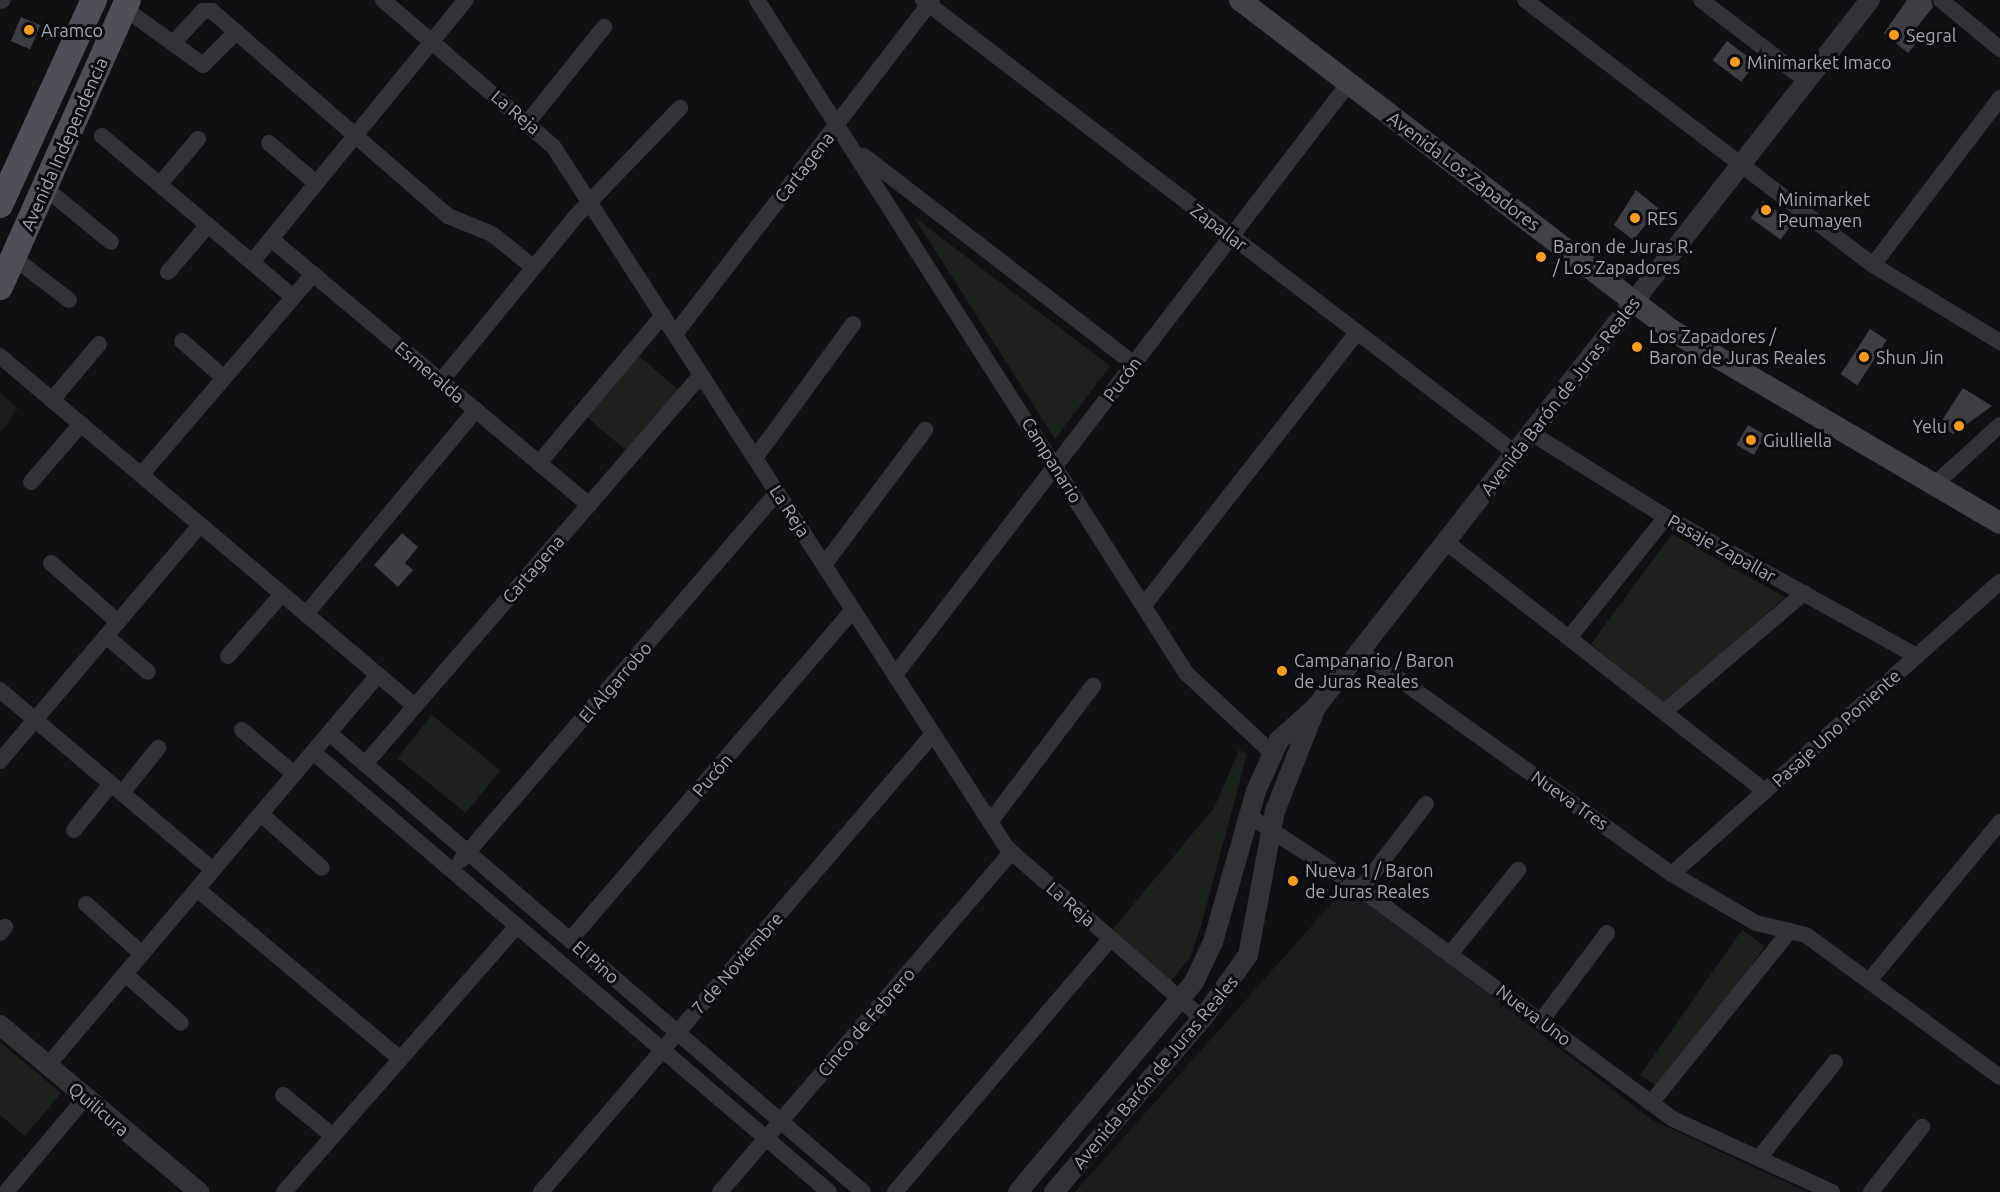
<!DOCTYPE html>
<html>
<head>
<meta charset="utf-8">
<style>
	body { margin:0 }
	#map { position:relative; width:2000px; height:1192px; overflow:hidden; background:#101012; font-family:Ubuntu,sans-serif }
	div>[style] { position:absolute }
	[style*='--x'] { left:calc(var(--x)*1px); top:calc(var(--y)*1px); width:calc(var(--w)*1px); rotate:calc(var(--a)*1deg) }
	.built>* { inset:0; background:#1c1c1f }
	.green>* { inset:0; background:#1a221b; transform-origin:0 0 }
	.building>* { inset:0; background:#3c3e42; transform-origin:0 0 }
	.minor>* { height:16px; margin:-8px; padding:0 8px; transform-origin:8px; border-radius:8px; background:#313337 }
	.tertiary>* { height:20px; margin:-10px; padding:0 10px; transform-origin:10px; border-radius:10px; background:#313337 }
	.secondary>* { height:22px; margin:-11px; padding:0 11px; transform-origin:11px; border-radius:11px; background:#3f4247 }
	.primary>* { height:26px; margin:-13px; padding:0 13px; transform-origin:13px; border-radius:13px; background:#4d5057 }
	.dots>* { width:16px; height:16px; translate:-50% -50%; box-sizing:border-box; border:3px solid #0b0c0d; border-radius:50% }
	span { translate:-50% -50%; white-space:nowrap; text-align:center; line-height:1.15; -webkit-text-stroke:6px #0b0c0d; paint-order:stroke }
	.poi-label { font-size:18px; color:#a0a8b4 }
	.left { translate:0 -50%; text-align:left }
	.right { translate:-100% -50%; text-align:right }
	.street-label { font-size:18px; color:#a0a8b4 }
</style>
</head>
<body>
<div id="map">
	<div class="built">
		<i style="clip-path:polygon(0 393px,18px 408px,0 433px)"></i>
		<i style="clip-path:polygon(1348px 885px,1652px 1120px,1807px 1192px,1075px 1192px)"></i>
	</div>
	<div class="green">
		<i style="clip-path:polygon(914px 217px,1110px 366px,1055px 439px)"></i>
		<i style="left:639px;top:356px;width:55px;height:80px;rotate:41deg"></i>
		<i style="clip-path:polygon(1672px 534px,1785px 597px,1664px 703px,1591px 644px)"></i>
		<i style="left:432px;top:715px;width:88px;height:55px;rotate:39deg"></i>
		<i style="clip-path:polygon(1239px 750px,1247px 754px,1201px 926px,1190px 958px,1170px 982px,1112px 930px,1214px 808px)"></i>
		<i style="left:1742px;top:930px;width:28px;height:177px;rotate:35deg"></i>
		<i style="clip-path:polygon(0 1042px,61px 1093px,25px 1136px,0 1115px)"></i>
	</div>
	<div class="building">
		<i style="clip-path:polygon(1907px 0,1931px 0,1933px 7px,1912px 33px,1920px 39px,1908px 53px,1884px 33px)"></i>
		<i style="left:21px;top:17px;width:21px;height:26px;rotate:23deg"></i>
		<i style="left:1727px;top:41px;width:36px;height:24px;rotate:37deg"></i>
		<i style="clip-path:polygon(1636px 190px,1659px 209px,1633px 240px,1614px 225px)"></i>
		<i style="left:1763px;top:201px;width:37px;height:21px;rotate:36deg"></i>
		<i style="left:1870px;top:329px;width:20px;height:54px;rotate:33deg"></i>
		<i style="clip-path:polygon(1963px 388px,1992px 406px,1953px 434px,1939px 425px)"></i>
		<i style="left:1748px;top:425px;width:20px;height:23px;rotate:30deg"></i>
		<i style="clip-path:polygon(402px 533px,418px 547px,405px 563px,413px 570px,398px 587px,374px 565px)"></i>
	</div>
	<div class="minor">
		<i style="--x:383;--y:0;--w:224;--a:40.7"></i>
		<i style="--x:553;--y:146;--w:836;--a:57.11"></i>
		<i style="--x:1007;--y:848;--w:259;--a:41.1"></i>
		<i style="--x:757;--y:0;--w:798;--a:57.48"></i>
		<i style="--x:1186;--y:673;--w:117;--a:42.9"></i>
		<i style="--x:923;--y:0;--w:745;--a:37.42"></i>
		<i style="--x:1525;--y:0;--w:437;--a:37.3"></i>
		<i style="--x:1873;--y:265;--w:149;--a:31.2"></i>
		<i style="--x:1701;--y:0;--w:133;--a:37.4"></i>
		<i style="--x:1941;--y:0;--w:77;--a:39.7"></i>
		<i style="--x:0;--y:1;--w:3;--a:-18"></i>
		<i style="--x:124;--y:8;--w:97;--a:35.8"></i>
		<i style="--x:203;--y:65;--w:47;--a:-45"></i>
		<i style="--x:174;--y:42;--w:42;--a:-46.9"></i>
		<i style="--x:203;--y:11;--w:9;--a:0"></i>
		<i style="--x:212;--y:11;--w:313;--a:41"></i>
		<i style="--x:448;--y:216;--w:48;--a:22.2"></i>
		<i style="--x:492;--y:234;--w:53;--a:38.8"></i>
		<i style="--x:528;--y:122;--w:122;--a:-51.3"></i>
		<i style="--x:102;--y:136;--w:250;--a:40.1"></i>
		<i style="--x:269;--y:143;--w:62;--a:40.4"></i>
		<i style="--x:864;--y:156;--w:341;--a:37.6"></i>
		<i style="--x:160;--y:184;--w:59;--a:-49.8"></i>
		<i style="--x:45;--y:188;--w:85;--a:39.3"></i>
		<i style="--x:271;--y:239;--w:415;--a:39.9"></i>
		<i style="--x:14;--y:258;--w:69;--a:37.4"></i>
		<i style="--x:252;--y:262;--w:338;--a:-50.8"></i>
		<i style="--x:1873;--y:265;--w:210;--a:-52.7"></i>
		<i style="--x:168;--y:272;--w:62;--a:-49.6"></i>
		<i style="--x:675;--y:334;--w:421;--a:-52.4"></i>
		<i style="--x:182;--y:341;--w:56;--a:41.4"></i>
		<i style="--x:0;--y:356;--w:543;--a:40.14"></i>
		<i style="--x:441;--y:381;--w:215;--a:-50.7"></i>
		<i style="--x:577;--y:215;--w:149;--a:-46.1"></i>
		<i style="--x:52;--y:400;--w:73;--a:-50"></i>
		<i style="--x:1531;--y:433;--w:159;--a:31.9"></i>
		<i style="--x:1666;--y:517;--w:287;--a:29"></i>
		<i style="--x:755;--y:458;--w:166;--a:-53.8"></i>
		<i style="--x:539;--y:463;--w:193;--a:-50"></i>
		<i style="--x:141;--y:475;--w:265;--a:-49.4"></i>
		<i style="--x:31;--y:482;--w:77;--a:-49.2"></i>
		<i style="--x:1934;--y:485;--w:89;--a:-42.3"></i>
		<i style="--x:1446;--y:542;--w:405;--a:38"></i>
		<i style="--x:51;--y:563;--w:89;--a:41.4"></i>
		<i style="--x:824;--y:565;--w:169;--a:-53.2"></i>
		<i style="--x:1144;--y:605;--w:346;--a:-52"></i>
		<i style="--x:306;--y:614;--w:266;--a:-50.2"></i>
		<i style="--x:106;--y:636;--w:55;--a:40.6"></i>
		<i style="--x:1569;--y:638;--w:155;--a:-51.3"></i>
		<i style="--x:1360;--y:651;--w:384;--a:35.6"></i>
		<i style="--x:1672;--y:874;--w:97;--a:30.3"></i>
		<i style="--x:1756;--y:923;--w:51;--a:13.5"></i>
		<i style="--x:1806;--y:935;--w:240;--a:36.2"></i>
		<i style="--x:228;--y:656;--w:82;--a:-48.9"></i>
		<i style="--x:895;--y:675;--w:746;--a:-52.52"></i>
		<i style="--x:0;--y:690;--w:279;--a:40.2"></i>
		<i style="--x:1664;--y:712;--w:184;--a:-40.4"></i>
		<i style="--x:242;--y:730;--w:68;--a:40.2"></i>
		<i style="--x:329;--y:733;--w:704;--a:40.68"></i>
		<i style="--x:313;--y:752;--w:678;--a:40.45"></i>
		<i style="--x:0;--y:761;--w:309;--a:-49.7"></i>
		<i style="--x:365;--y:764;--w:514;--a:-49.18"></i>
		<i style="--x:122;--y:793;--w:58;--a:-51.3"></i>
		<i style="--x:261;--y:814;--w:81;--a:41.5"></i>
		<i style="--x:1248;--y:815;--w:135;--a:33.2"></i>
		<i style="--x:1361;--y:889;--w:388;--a:36.4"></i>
		<i style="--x:1673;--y:1119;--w:175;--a:24.7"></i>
		<i style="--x:990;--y:822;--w:171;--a:-52.9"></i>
		<i style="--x:74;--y:830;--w:59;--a:-51.2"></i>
		<i style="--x:461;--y:860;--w:485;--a:-49.3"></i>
		<i style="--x:1672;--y:874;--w:439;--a:-41.7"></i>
		<i style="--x:197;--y:889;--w:265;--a:39.9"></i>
		<i style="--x:1361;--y:889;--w:107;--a:-52.6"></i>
		<i style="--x:86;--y:904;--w:75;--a:41.8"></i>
		<i style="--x:0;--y:933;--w:8;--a:-50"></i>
		<i style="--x:570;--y:940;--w:435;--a:-49.4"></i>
		<i style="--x:1451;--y:953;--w:107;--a:-51.1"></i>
		<i style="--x:125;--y:974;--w:74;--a:41.2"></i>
		<i style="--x:1869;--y:981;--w:206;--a:-50.5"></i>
		<i style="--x:1541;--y:1021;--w:110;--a:-53.1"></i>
		<i style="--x:48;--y:1065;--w:511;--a:-49.76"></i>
		<i style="--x:283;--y:1095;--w:65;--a:39.4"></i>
		<i style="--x:1651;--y:1103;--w:221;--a:-51.1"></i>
		<i style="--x:1760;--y:1157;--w:121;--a:-51.7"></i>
		<i style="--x:6;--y:1192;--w:124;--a:-49.9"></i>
		<i style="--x:284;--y:1192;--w:354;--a:-48.8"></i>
		<i style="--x:541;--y:1192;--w:603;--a:-49.44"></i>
		<i style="--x:720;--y:1192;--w:447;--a:-49.4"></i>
		<i style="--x:895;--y:1192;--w:333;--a:-49.6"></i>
		<i style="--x:1871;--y:1192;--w:83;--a:-51.9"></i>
	</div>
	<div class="tertiary">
		<i style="--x:0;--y:1025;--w:260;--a:40"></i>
		<i style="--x:1018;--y:1192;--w:274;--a:-50"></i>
		<i style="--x:1194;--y:982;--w:44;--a:-64.6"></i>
		<i style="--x:1213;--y:942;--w:157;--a:-74.1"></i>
		<i style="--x:1256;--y:791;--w:56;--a:-65.7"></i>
		<i style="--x:1279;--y:740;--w:50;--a:-41.7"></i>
		<i style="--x:1316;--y:707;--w:898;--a:-51.92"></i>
		<i style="--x:1054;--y:1192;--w:233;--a:-49.5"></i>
		<i style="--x:1205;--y:1015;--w:74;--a:-54.4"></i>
		<i style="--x:1248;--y:955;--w:147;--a:-79.4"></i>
		<i style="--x:1275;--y:811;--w:112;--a:-68.5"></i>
	</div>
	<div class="secondary">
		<i style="--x:1240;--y:0;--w:543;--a:37.44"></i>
		<i style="--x:1671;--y:330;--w:381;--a:30.4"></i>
	</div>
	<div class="primary">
		<i style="--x:0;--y:205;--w:226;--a:-65.4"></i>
		<i style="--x:0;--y:287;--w:314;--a:-66"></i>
	</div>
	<div class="dots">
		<i style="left:29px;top:30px;background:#ff9d1b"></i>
		<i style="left:1894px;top:35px;background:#ff9d1b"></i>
		<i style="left:1735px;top:62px;background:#ff9d1b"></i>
		<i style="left:1766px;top:210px;background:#ff9d1b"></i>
		<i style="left:1635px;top:218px;background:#ff9d1b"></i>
		<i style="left:1541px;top:257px;background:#ff9d1b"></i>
		<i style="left:1637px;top:347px;background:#ff9d1b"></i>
		<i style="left:1864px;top:357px;background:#ff9d1b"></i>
		<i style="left:1959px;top:426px;background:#ff9d1b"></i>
		<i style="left:1751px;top:440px;background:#ff9d1b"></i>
		<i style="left:1282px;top:671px;background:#ff9d1b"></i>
		<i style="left:1293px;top:881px;background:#ff9d1b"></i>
	</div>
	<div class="poi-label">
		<span class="left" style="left:41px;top:30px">Aramco</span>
		<span class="left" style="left:1906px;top:35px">Segral</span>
		<span class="left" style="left:1747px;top:62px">Minimarket Imaco</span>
		<span class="left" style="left:1778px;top:210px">Minimarket<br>Peumayen</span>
		<span class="left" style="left:1647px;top:218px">RES</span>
		<span class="left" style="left:1553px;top:257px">Baron de Juras R.<br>/ Los Zapadores</span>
		<span class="left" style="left:1649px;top:347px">Los Zapadores /<br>Baron de Juras Reales</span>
		<span class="left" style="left:1876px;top:357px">Shun Jin</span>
		<span class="right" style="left:1947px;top:426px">Yelu</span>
		<span class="left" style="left:1763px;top:440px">Giulliella</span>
		<span class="left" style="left:1294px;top:671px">Campanario / Baron<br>de Juras Reales</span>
		<span class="left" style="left:1305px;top:881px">Nueva 1 / Baron<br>de Juras Reales</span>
	</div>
	<div class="street-label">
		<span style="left:516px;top:112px;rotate:40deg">La Reja</span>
		<span style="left:64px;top:144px;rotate:-66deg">Avenida Independencia</span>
		<span style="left:804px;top:167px;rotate:-52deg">Cartagena</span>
		<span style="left:1464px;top:171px;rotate:37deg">Avenida Los Zapadores</span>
		<span style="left:1219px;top:227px;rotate:37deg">Zapallar</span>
		<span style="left:430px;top:372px;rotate:40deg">Esmeralda</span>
		<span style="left:1122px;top:379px;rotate:-53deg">Pucón</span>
		<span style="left:1560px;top:396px;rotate:-52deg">Avenida Barón de Juras Reales</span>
		<span style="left:1052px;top:460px;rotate:58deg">Campanario</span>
		<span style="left:790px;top:511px;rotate:57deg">La Reja</span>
		<span style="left:1722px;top:548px;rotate:29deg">Pasaje Zapallar</span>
		<span style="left:533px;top:569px;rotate:-49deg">Cartagena</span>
		<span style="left:615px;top:682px;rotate:-49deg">El Algarrobo</span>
		<span style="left:1836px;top:728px;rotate:-42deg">Pasaje Uno Poniente</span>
		<span style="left:712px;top:775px;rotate:-49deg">Pucón</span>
		<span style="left:1570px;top:800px;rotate:35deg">Nueva Tres</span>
		<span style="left:1071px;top:904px;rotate:41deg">La Reja</span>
		<span style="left:596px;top:962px;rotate:41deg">El Pino</span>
		<span style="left:737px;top:963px;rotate:-49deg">7 de Noviembre</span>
		<span style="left:1534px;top:1015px;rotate:37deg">Nueva Uno</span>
		<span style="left:866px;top:1022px;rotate:-49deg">Cinco de Febrero</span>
		<span style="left:1155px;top:1072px;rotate:-50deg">Avenida Barón de Juras Reales</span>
		<span style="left:99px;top:1109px;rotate:40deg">Quilicura</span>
	</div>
</div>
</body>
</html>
